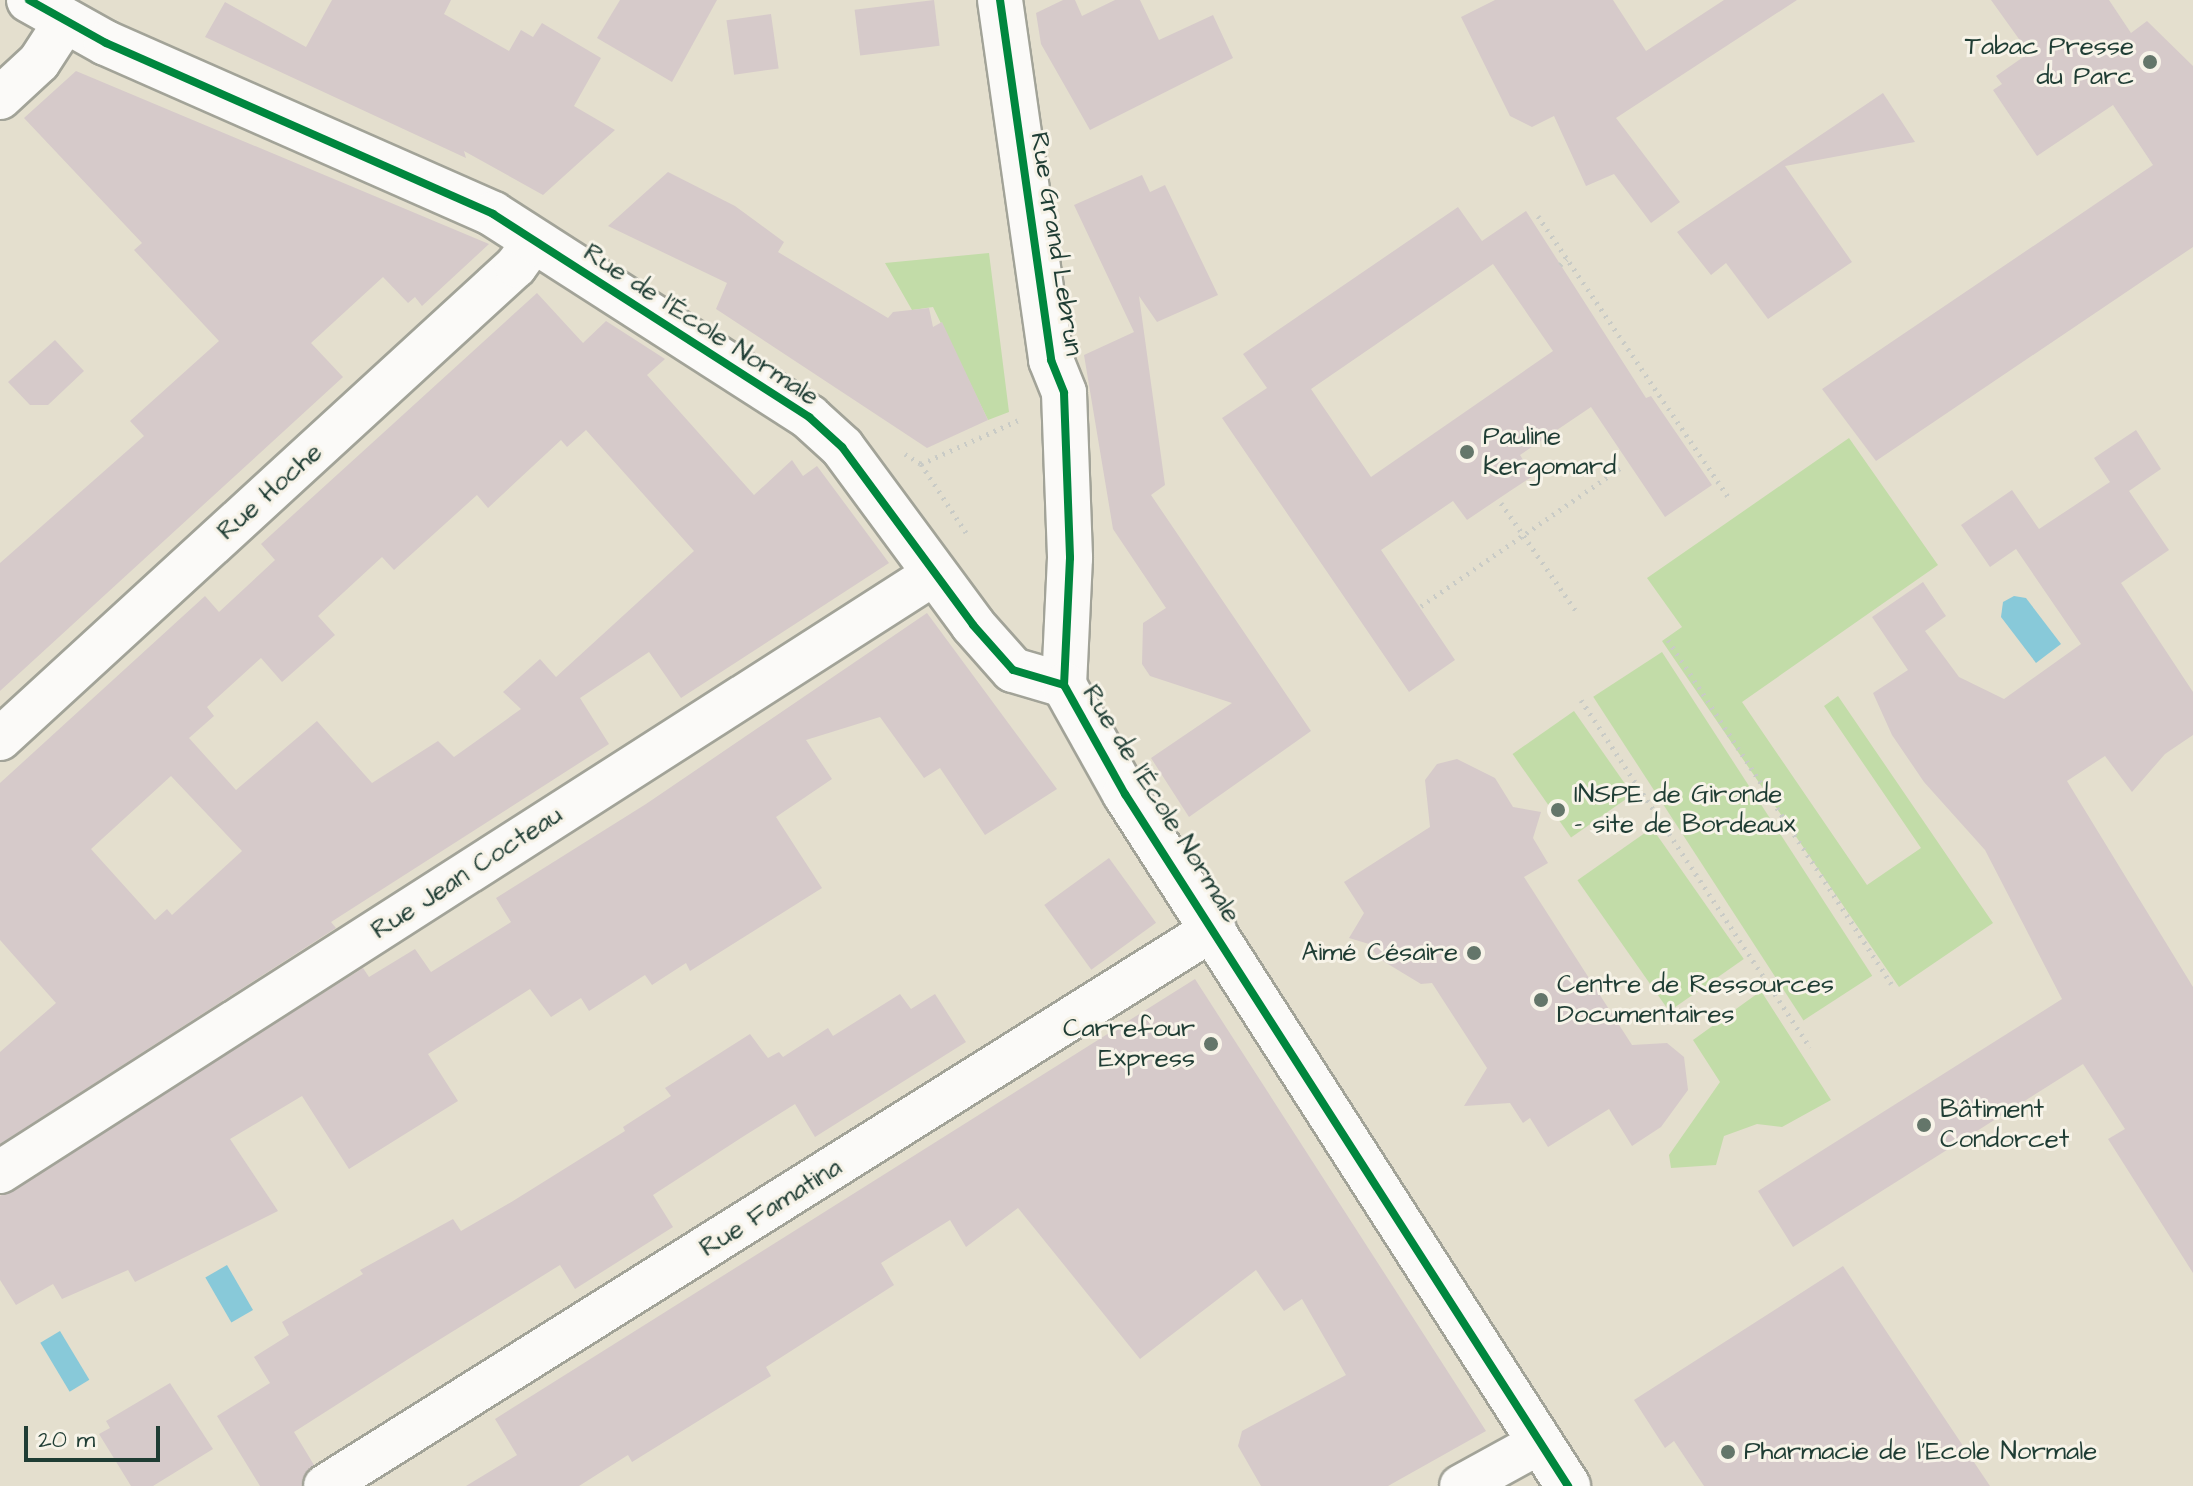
<!DOCTYPE html>
<html>
<head>
<meta charset="utf-8">
<style>
	body { margin:0 }
	#map { position:relative; width:2193px; height:1486px; overflow:hidden; background:#e4dfce; font-family:"Architects Daughter",sans-serif }
	div>[style] { position:absolute }
	[style*='--x'] { left:calc(var(--x)*1px); top:calc(var(--y)*1px); width:calc(var(--w)*1px); rotate:calc(var(--a)*1deg) }
	.green>* { inset:0; background:#c2dca8; transform-origin:0 0 }
	.water>* { inset:0; background:#88c9d9; transform-origin:0 0 }
	.building>* { inset:0; background:#d6caca; transform-origin:0 0 }
	.path>* { height:5px; margin-top:-2.5px; transform-origin:0; background:repeating-linear-gradient(90deg,#c9cbc6 0 2px,transparent 0 8px) }
	.roads { filter:drop-shadow(2px 0 #a2a398) drop-shadow(-2px 0 #a2a398) drop-shadow(0 2px #a2a398) drop-shadow(0 -2px #a2a398) }
	.minor>* { height:42px; margin:-21px; padding:0 21px; transform-origin:21px; border-radius:21px; background:#fbfaf8 }
	.tertiary>* { height:44px; margin:-22px; padding:0 22px; transform-origin:22px; border-radius:22px; background:#fbfaf8 }
	.secondary>* { height:44px; margin:-22px; padding:0 22px; transform-origin:22px; border-radius:22px; background:#fbfaf8 }
	.cycleway>* { height:8px; margin:-4px; padding:0 4px; transform-origin:4px; border-radius:4px; background:#00873e }
	.dots>* { width:22px; height:22px; translate:-50% -50%; box-sizing:border-box; border:4px solid #f7f3e8; border-radius:50% }
	span { translate:-50% -50%; white-space:nowrap; text-align:center; line-height:1.15; -webkit-text-stroke:6px #f7f3e8; paint-order:stroke }
	.poi-label { font-size:26px; color:#1f3d34 }
	.right { translate:-100% -50%; text-align:right }
	.left { translate:0 -50%; text-align:left }
	.street-label { font-size:26px; color:#1f3d34 }
	.scale { position:absolute; left:24px; top:1426px; width:136px; height:36px; box-sizing:border-box; border:4px solid #1f3d34; border-top:0; padding-left:10px; font-size:24px; line-height:28px; white-space:nowrap; color:#1f3d34; -webkit-text-stroke:6px #f7f3e8; paint-order:stroke }
</style>
</head>
<body>
<div id="map">
	<div class="green">
		<i style="clip-path:polygon(989px 253px,1009px 412px,988px 420px,933px 307px,912px 310px,885px 263px)"></i>
		<i style="clip-path:polygon(1849px 438px,1938px 565px,1742px 702px,1867px 885px,1921px 848px,1824px 706px,1838px 696px,1993px 923px,1899px 987px,1662px 641px,1682px 627px,1647px 578px)"></i>
		<i style="left:1662px;top:652px;width:386px;height:82px;rotate:57deg"></i>
		<i style="left:1574px;top:711px;width:102px;height:75px;rotate:55deg"></i>
		<i style="left:1652px;top:828px;width:160px;height:91px;rotate:55deg"></i>
		<i style="clip-path:polygon(1761px 991px,1831px 1100px,1782px 1127px,1757px 1124px,1724px 1136px,1716px 1165px,1671px 1168px,1669px 1155px,1720px 1082px,1693px 1040px)"></i>
	</div>
	<div class="water">
		<i style="clip-path:polygon(2014px 596px,2026px 598px,2061px 644px,2036px 663px,2001px 617px,2003px 602px)"></i>
		<i style="left:227px;top:1265px;width:52px;height:25px;rotate:60deg"></i>
		<i style="left:60px;top:1331px;width:57px;height:23px;rotate:59deg"></i>
	</div>
	<div class="building">
		<i style="clip-path:polygon(332px 0,451px 0,444px 14px,509px 51px,521px 30px,533px 37px,542px 23px,601px 58px,574px 106px,615px 130px,543px 195px,464px 151px,466px 158px,205px 37px,225px 2px,306px 47px)"></i>
		<i style="clip-path:polygon(620px 0,717px 0,672px 82px,597px 38px)"></i>
		<i style="left:934px;top:0;width:46px;height:80px;rotate:83deg"></i>
		<i style="clip-path:polygon(1063px 0,1075px 0,1082px 16px,1115px 0,1140px 0,1159px 40px,1213px 15px,1233px 58px,1090px 130px,1041px 44px,1036px 13px)"></i>
		<i style="clip-path:polygon(1495px 0,1613px 0,1646px 51px,1724px 0,1797px 0,1616px 118px,1680px 202px,1651px 223px,1614px 174px,1586px 186px,1554px 116px,1532px 127px,1510px 116px,1461px 17px)"></i>
		<i style="clip-path:polygon(1991px 0,2109px 0,2131px 33px,2147px 21px,2193px 66px,2193px 247px,1876px 461px,1822px 389px,2153px 165px,2113px 105px,2037px 156px,1993px 90px,2002px 84px,1996px 76px,2029px 53px)"></i>
		<i style="left:771px;top:14px;width:55px;height:45px;rotate:82deg"></i>
		<i style="clip-path:polygon(76px 71px,489px 244px,422px 306px,415px 297px,408px 303px,383px 277px,311px 343px,343px 377px,0 691px,0 563px,144px 436px,130px 421px,219px 341px,134px 250px,142px 243px,24px 118px)"></i>
		<i style="clip-path:polygon(1883px 93px,1915px 142px,1785px 166px,1852px 262px,1768px 319px,1726px 263px,1711px 275px,1677px 232px)"></i>
		<i style="clip-path:polygon(668px 172px,735px 206px,784px 242px,778px 252px,888px 318px,893px 312px,929px 308px,933px 327px,942px 322px,988px 420px,927px 448px,716px 309px,727px 283px,608px 226px)"></i>
		<i style="clip-path:polygon(1142px 175px,1150px 192px,1165px 185px,1218px 295px,1157px 322px,1139px 296px,1165px 485px,1151px 495px,1311px 731px,1189px 817px,1151px 758px,1232px 703px,1150px 676px,1142px 664px,1143px 623px,1166px 608px,1113px 529px,1084px 355px,1134px 332px,1074px 205px)"></i>
		<i style="clip-path:polygon(evenodd,1458px 207px,1482px 241px,1526px 211px,1646px 398px,1651px 396px,1712px 485px,1665px 517px,1591px 407px,1520px 455px,1533px 476px,1510px 491px,1467px 520px,1453px 501px,1381px 550px,1455px 660px,1409px 692px,1222px 418px,1267px 388px,1243px 354px,1458px 207px,1493px 264px,1553px 351px,1371px 477px,1311px 389px,1493px 264px)"></i>
		<i style="clip-path:polygon(evenodd,537px 293px,583px 343px,606px 321px,665px 359px,647px 375px,754px 495px,792px 460px,803px 476px,817px 466px,889px 563px,681px 698px,649px 652px,580px 698px,609px 744px,331px 922px,336px 928px,0 1144px,0 1052px,56px 1003px,0 940px,0 783px,205px 596px,219px 612px,275px 560px,261px 544px,537px 293px,586px 430px,694px 551px,556px 677px,540px 659px,503px 692px,521px 709px,454px 757px,438px 741px,372px 783px,317px 721px,236px 790px,189px 738px,214px 716px,207px 707px,261px 658px,282px 682px,335px 635px,318px 616px,382px 557px,394px 570px,477px 495px,488px 508px,561px 440px,567px 447px,586px 430px,537px 293px,171px 776px,242px 851px,172px 915px,167px 909px,155px 920px,91px 849px,171px 776px)"></i>
		<i style="clip-path:polygon(55px 340px,84px 371px,48px 405px,30px 405px,8px 382px)"></i>
		<i style="clip-path:polygon(2136px 430px,2161px 469px,2129px 491px,2169px 550px,2121px 583px,2193px 692px,2193px 735px,2165px 754px,2132px 792px,2105px 756px,2067px 781px,2193px 987px,2193px 1273px,2108px 1139px,2125px 1129px,2083px 1064px,1793px 1247px,1758px 1191px,2062px 999px,1985px 850px,1924px 782px,1892px 735px,1873px 693px,1908px 670px,1872px 617px,1923px 582px,1946px 616px,1925px 631px,1959px 677px,2004px 699px,2081px 644px,2016px 549px,1990px 567px,1961px 525px,2012px 490px,2039px 529px,2110px 482px,2094px 458px)"></i>
		<i style="clip-path:polygon(927px 613px,1057px 789px,985px 835px,940px 768px,924px 778px,880px 717px,806px 740px,832px 779px,776px 817px,822px 888px,690px 971px,686px 963px,652px 985px,645px 975px,589px 1011px,581px 998px,551px 1017px,530px 989px,428px 1054px,458px 1101px,349px 1169px,302px 1096px,230px 1139px,278px 1211px,135px 1282px,128px 1270px,62px 1299px,53px 1284px,16px 1305px,0 1280px,0 1196px,363px 968px,369px 977px,415px 949px,431px 972px,511px 922px,496px 898px,646px 804px)"></i>
		<i style="clip-path:polygon(1457px 759px,1495px 778px,1513px 807px,1541px 812px,1533px 838px,1548px 863px,1524px 877px,1632px 1045px,1667px 1043px,1684px 1057px,1688px 1090px,1661px 1127px,1632px 1146px,1609px 1109px,1548px 1147px,1530px 1118px,1523px 1123px,1510px 1103px,1464px 1106px,1487px 1068px,1432px 983px,1421px 984px,1378px 958px,1369px 944px,1349px 938px,1364px 913px,1344px 882px,1430px 827px,1425px 780px,1437px 764px)"></i>
		<i style="left:1109px;top:858px;width:80px;height:80px;rotate:54deg"></i>
		<i style="clip-path:polygon(1195px 979px,1486px 1431px,1388px 1486px,1261px 1486px,1238px 1446px,1242px 1431px,1346px 1375px,1302px 1299px,1284px 1311px,1256px 1270px,1140px 1359px,1018px 1208px,966px 1247px,950px 1220px,881px 1263px,894px 1285px,766px 1367px,771px 1376px,632px 1462px,628px 1455px,579px 1486px,466px 1486px,517px 1455px,495px 1419px)"></i>
		<i style="clip-path:polygon(900px 994px,911px 1009px,935px 994px,966px 1042px,815px 1137px,795px 1104px,744px 1136px,653px 1195px,673px 1227px,575px 1289px,560px 1265px,413px 1356px,294px 1432px,314px 1465px,301px 1486px,260px 1486px,217px 1416px,270px 1383px,254px 1357px,289px 1335px,282px 1322px,363px 1274px,360px 1270px,453px 1219px,461px 1231px,513px 1201px,625px 1131px,623px 1127px,671px 1096px,665px 1088px,750px 1034px,768px 1058px,779px 1052px,783px 1057px,828px 1028px,833px 1036px)"></i>
		<i style="clip-path:polygon(1843px 1266px,1892px 1340px,1990px 1486px,1704px 1486px,1674px 1441px,1665px 1448px,1634px 1400px)"></i>
		<i style="clip-path:polygon(170px 1383px,213px 1449px,153px 1486px,131px 1486px,99px 1434px,110px 1428px,106px 1421px)"></i>
	</div>
	<div class="path">
		<i style="--x:1538;--y:216;--w:341;--a:55.9"></i>
		<i style="--x:1560;--y:265;--w:9;--a:-41"></i>
		<i style="--x:905;--y:454;--w:19;--a:32"></i>
		<i style="--x:921;--y:464;--w:84;--a:56.7"></i>
		<i style="--x:921;--y:464;--w:107;--a:-24.2"></i>
		<i style="--x:1501;--y:503;--w:131;--a:55.2"></i>
		<i style="--x:1421;--y:606;--w:242;--a:-34.7"></i>
		<i style="--x:1668;--y:640;--w:410;--a:57"></i>
		<i style="--x:1581;--y:700;--w:416;--a:56.6"></i>
	</div>
	<div class="roads">
		<div class="minor">
			<i style="--x:0;--y:98;--w:53;--a:-42.7"></i>
			<i style="--x:39;--y:62;--w:48;--a:-57"></i>
			<i style="--x:0;--y:739;--w:700;--a:-42.51"></i>
			<i style="--x:516;--y:266;--w:31;--a:-54"></i>
			<i style="--x:0;--y:1172;--w:1109;--a:-32.63"></i>
			<i style="--x:325;--y:1486;--w:1050;--a:-32.09"></i>
			<i style="--x:1461;--y:1486;--w:91;--a:-28.8"></i>
		</div>
		<div class="tertiary">
			<i style="--x:29;--y:0;--w:88;--a:29.2"></i>
			<i style="--x:106;--y:43;--w:423;--a:23.8"></i>
			<i style="--x:493;--y:214;--w:376;--a:32.7"></i>
			<i style="--x:809;--y:417;--w:45;--a:42.3"></i>
			<i style="--x:842;--y:447;--w:221;--a:53.6"></i>
			<i style="--x:973;--y:625;--w:60;--a:48.4"></i>
			<i style="--x:1013;--y:670;--w:53;--a:16.4"></i>
		</div>
		<div class="secondary">
			<i style="--x:1000;--y:0;--w:364;--a:81.9"></i>
			<i style="--x:1051;--y:360;--w:35;--a:68"></i>
			<i style="--x:1064;--y:393;--w:165;--a:87.9"></i>
			<i style="--x:1070;--y:558;--w:127;--a:92.7"></i>
			<i style="--x:1064;--y:685;--w:125;--a:60.8"></i>
			<i style="--x:1125;--y:794;--w:822;--a:57.37"></i>
		</div>
	</div>
	<div class="cycleway">
		<i style="--x:29;--y:0;--w:88;--a:29.2"></i>
		<i style="--x:106;--y:43;--w:423;--a:23.8"></i>
		<i style="--x:493;--y:214;--w:376;--a:32.7"></i>
		<i style="--x:809;--y:417;--w:45;--a:42.3"></i>
		<i style="--x:842;--y:447;--w:221;--a:53.6"></i>
		<i style="--x:973;--y:625;--w:60;--a:48.4"></i>
		<i style="--x:1013;--y:670;--w:53;--a:16.4"></i>
		<i style="--x:1064;--y:685;--w:125;--a:60.8"></i>
		<i style="--x:1125;--y:794;--w:822;--a:57.37"></i>
		<i style="--x:1000;--y:0;--w:364;--a:81.9"></i>
		<i style="--x:1051;--y:360;--w:35;--a:68"></i>
		<i style="--x:1064;--y:393;--w:165;--a:87.9"></i>
		<i style="--x:1070;--y:558;--w:127;--a:92.7"></i>
	</div>
	<div class="dots">
		<i style="left:2150px;top:62px;background:#64766a"></i>
		<i style="left:1467px;top:452px;background:#64766a"></i>
		<i style="left:1558px;top:810px;background:#64766a"></i>
		<i style="left:1474px;top:953px;background:#64766a"></i>
		<i style="left:1541px;top:1000px;background:#64766a"></i>
		<i style="left:1211px;top:1044px;background:#64766a"></i>
		<i style="left:1924px;top:1125px;background:#64766a"></i>
		<i style="left:1728px;top:1452px;background:#64766a"></i>
	</div>
	<div class="poi-label">
		<span class="right" style="left:2134px;top:62px">Tabac Presse<br>du Parc</span>
		<span class="left" style="left:1483px;top:452px">Pauline<br>Kergomard</span>
		<span class="left" style="left:1574px;top:810px">INSPE de Gironde<br>- site de Bordeaux</span>
		<span class="right" style="left:1458px;top:953px">Aimé Césaire</span>
		<span class="left" style="left:1557px;top:1000px">Centre de Ressources<br>Documentaires</span>
		<span class="right" style="left:1195px;top:1044px">Carrefour<br>Express</span>
		<span class="left" style="left:1940px;top:1125px">Bâtiment<br>Condorcet</span>
		<span class="left" style="left:1744px;top:1452px">Pharmacie de l'Ecole Normale</span>
	</div>
	<div class="street-label">
		<span style="left:1056px;top:244px;rotate:81deg">Rue Grand Lebrun</span>
		<span style="left:701px;top:325px;rotate:33deg">Rue de l'École Normale</span>
		<span style="left:270px;top:492px;rotate:-42deg">Rue Hoche</span>
		<span style="left:1161px;top:804px;rotate:58deg">Rue de l'École Normale</span>
		<span style="left:467px;top:873px;rotate:-33deg">Rue Jean Cocteau</span>
		<span style="left:771px;top:1208px;rotate:-32deg">Rue Famatina</span>
	</div>
	<div class="scale">20 m</div>
</div>
</body>
</html>
